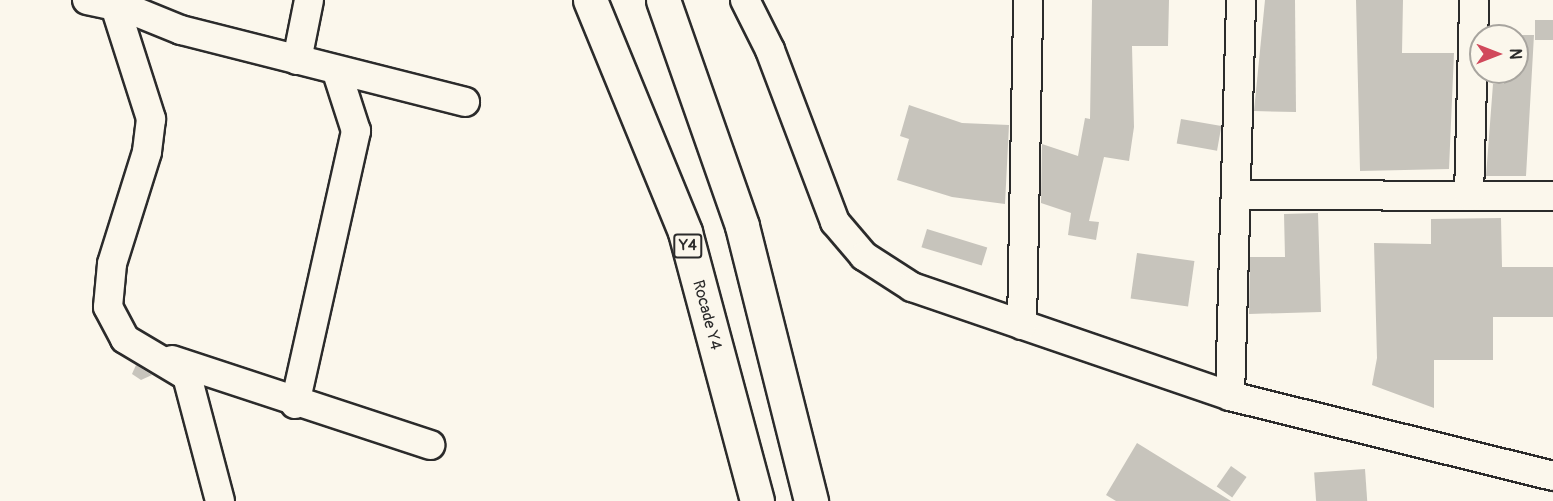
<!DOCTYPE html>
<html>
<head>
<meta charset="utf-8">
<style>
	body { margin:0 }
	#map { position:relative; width:1553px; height:501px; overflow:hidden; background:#fbf7ec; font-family:Pangolin,sans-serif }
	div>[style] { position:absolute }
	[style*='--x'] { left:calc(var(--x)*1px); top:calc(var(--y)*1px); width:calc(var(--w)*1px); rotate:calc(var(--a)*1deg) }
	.building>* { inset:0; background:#c7c4bc; transform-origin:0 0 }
	.roads { filter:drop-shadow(2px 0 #2b2b2b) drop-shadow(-2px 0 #2b2b2b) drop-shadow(0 2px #2b2b2b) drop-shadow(0 -2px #2b2b2b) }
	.minor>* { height:28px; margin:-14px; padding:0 14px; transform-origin:14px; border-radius:14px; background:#fbf7ec }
	.highway>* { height:33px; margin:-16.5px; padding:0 16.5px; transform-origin:16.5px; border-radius:16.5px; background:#fbf7ec }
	span { translate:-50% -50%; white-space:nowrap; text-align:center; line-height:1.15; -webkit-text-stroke:4.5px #fbf7ec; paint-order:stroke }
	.shield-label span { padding:2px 4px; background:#fbf7ec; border:2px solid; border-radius:4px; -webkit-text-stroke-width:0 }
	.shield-label { font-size:15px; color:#2b2b2b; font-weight:700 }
	.street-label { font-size:16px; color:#2b2b2b }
	.north { position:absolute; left:1469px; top:24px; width:60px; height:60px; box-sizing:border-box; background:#fbf7ec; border:2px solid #a8a59f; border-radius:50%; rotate:90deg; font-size:16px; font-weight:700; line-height:24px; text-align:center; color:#2b2b2b }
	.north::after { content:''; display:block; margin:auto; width:21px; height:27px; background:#d1495b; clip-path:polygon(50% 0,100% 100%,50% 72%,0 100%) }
</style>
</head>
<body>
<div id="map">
	<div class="building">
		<i style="clip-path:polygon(1092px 0,1169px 0,1168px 46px,1132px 46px,1134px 127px,1129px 161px,1104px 157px,1089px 221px,1099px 222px,1096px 240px,1068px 235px,1071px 213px,1041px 203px,1042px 144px,1078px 156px,1085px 118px,1090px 119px)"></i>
		<i style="clip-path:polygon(1265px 0,1295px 0,1296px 112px,1254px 111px)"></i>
		<i style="clip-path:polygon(1356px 0,1403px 0,1402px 53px,1454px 53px,1449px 169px,1360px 171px)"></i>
		<i style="left:1535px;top:20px;width:18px;height:20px"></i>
		<i style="clip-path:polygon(1517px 35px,1534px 35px,1526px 176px,1486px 176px,1493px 84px,1504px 84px,1504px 72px,1517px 72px)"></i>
		<i style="clip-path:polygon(909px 105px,962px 123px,1009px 125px,1005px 204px,952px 197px,897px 180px,909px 139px,900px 136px)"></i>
		<i style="left:1181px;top:119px;width:41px;height:25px;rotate:10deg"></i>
		<i style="clip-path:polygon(1318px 213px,1321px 312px,1249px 314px,1250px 257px,1285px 257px,1284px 214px)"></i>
		<i style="clip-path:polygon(1501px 218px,1502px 267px,1553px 267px,1553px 317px,1493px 317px,1493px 360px,1434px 360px,1434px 408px,1372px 385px,1377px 358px,1374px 243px,1431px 244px,1431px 219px)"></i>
		<i style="left:927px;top:229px;width:63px;height:19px;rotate:17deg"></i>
		<i style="left:1137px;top:253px;width:58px;height:46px;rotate:8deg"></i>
		<i style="clip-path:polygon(136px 365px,152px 375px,141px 380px,132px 374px)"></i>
		<i style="clip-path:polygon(1137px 443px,1231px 501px,1116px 501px,1106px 495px)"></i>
		<i style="left:1231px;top:466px;width:19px;height:25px;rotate:35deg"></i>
		<i style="left:1365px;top:469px;width:32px;height:51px;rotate:86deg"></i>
	</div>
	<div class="roads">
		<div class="minor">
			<i style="--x:87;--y:0;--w:29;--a:12"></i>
			<i style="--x:115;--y:6;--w:119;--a:72.3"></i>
			<i style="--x:151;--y:119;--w:33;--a:97"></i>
			<i style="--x:147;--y:152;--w:117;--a:107.4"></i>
			<i style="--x:112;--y:264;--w:43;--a:95.3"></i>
			<i style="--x:108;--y:307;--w:36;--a:62"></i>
			<i style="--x:125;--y:339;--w:72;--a:30.8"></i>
			<i style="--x:187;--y:376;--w:129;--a:75.2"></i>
			<i style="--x:107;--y:0;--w:80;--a:22.1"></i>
			<i style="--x:181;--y:30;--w:293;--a:14.2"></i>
			<i style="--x:745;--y:0;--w:56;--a:63.4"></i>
			<i style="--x:770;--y:50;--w:184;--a:69.3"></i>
			<i style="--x:835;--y:222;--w:45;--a:49.5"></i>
			<i style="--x:864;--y:256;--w:57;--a:32.9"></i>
			<i style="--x:912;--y:287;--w:336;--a:18.9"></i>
			<i style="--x:1230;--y:396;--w:333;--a:13.9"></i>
			<i style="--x:297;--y:60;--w:61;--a:-78.7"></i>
			<i style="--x:1237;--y:195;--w:316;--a:0.2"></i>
			<i style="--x:1469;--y:196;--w:196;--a:-88.5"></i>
			<i style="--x:1022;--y:325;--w:325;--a:-88.9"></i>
			<i style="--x:172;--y:360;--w:272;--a:18.2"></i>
			<i style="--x:1230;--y:396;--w:396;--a:-88.4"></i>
			<i style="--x:295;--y:404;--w:280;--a:-77.4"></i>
			<i style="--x:356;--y:131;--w:62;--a:-107.9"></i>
		</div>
		<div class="highway">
			<i style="--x:590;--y:0;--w:251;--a:67.7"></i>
			<i style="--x:685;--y:232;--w:278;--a:75"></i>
			<i style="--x:663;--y:0;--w:239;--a:70.7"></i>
			<i style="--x:742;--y:226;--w:284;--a:75.9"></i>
		</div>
	</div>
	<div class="shield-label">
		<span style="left:688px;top:246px">Y4</span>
	</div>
	<div class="street-label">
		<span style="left:707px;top:315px;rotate:75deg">Rocade Y4</span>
	</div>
	<div class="north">N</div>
</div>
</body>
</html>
